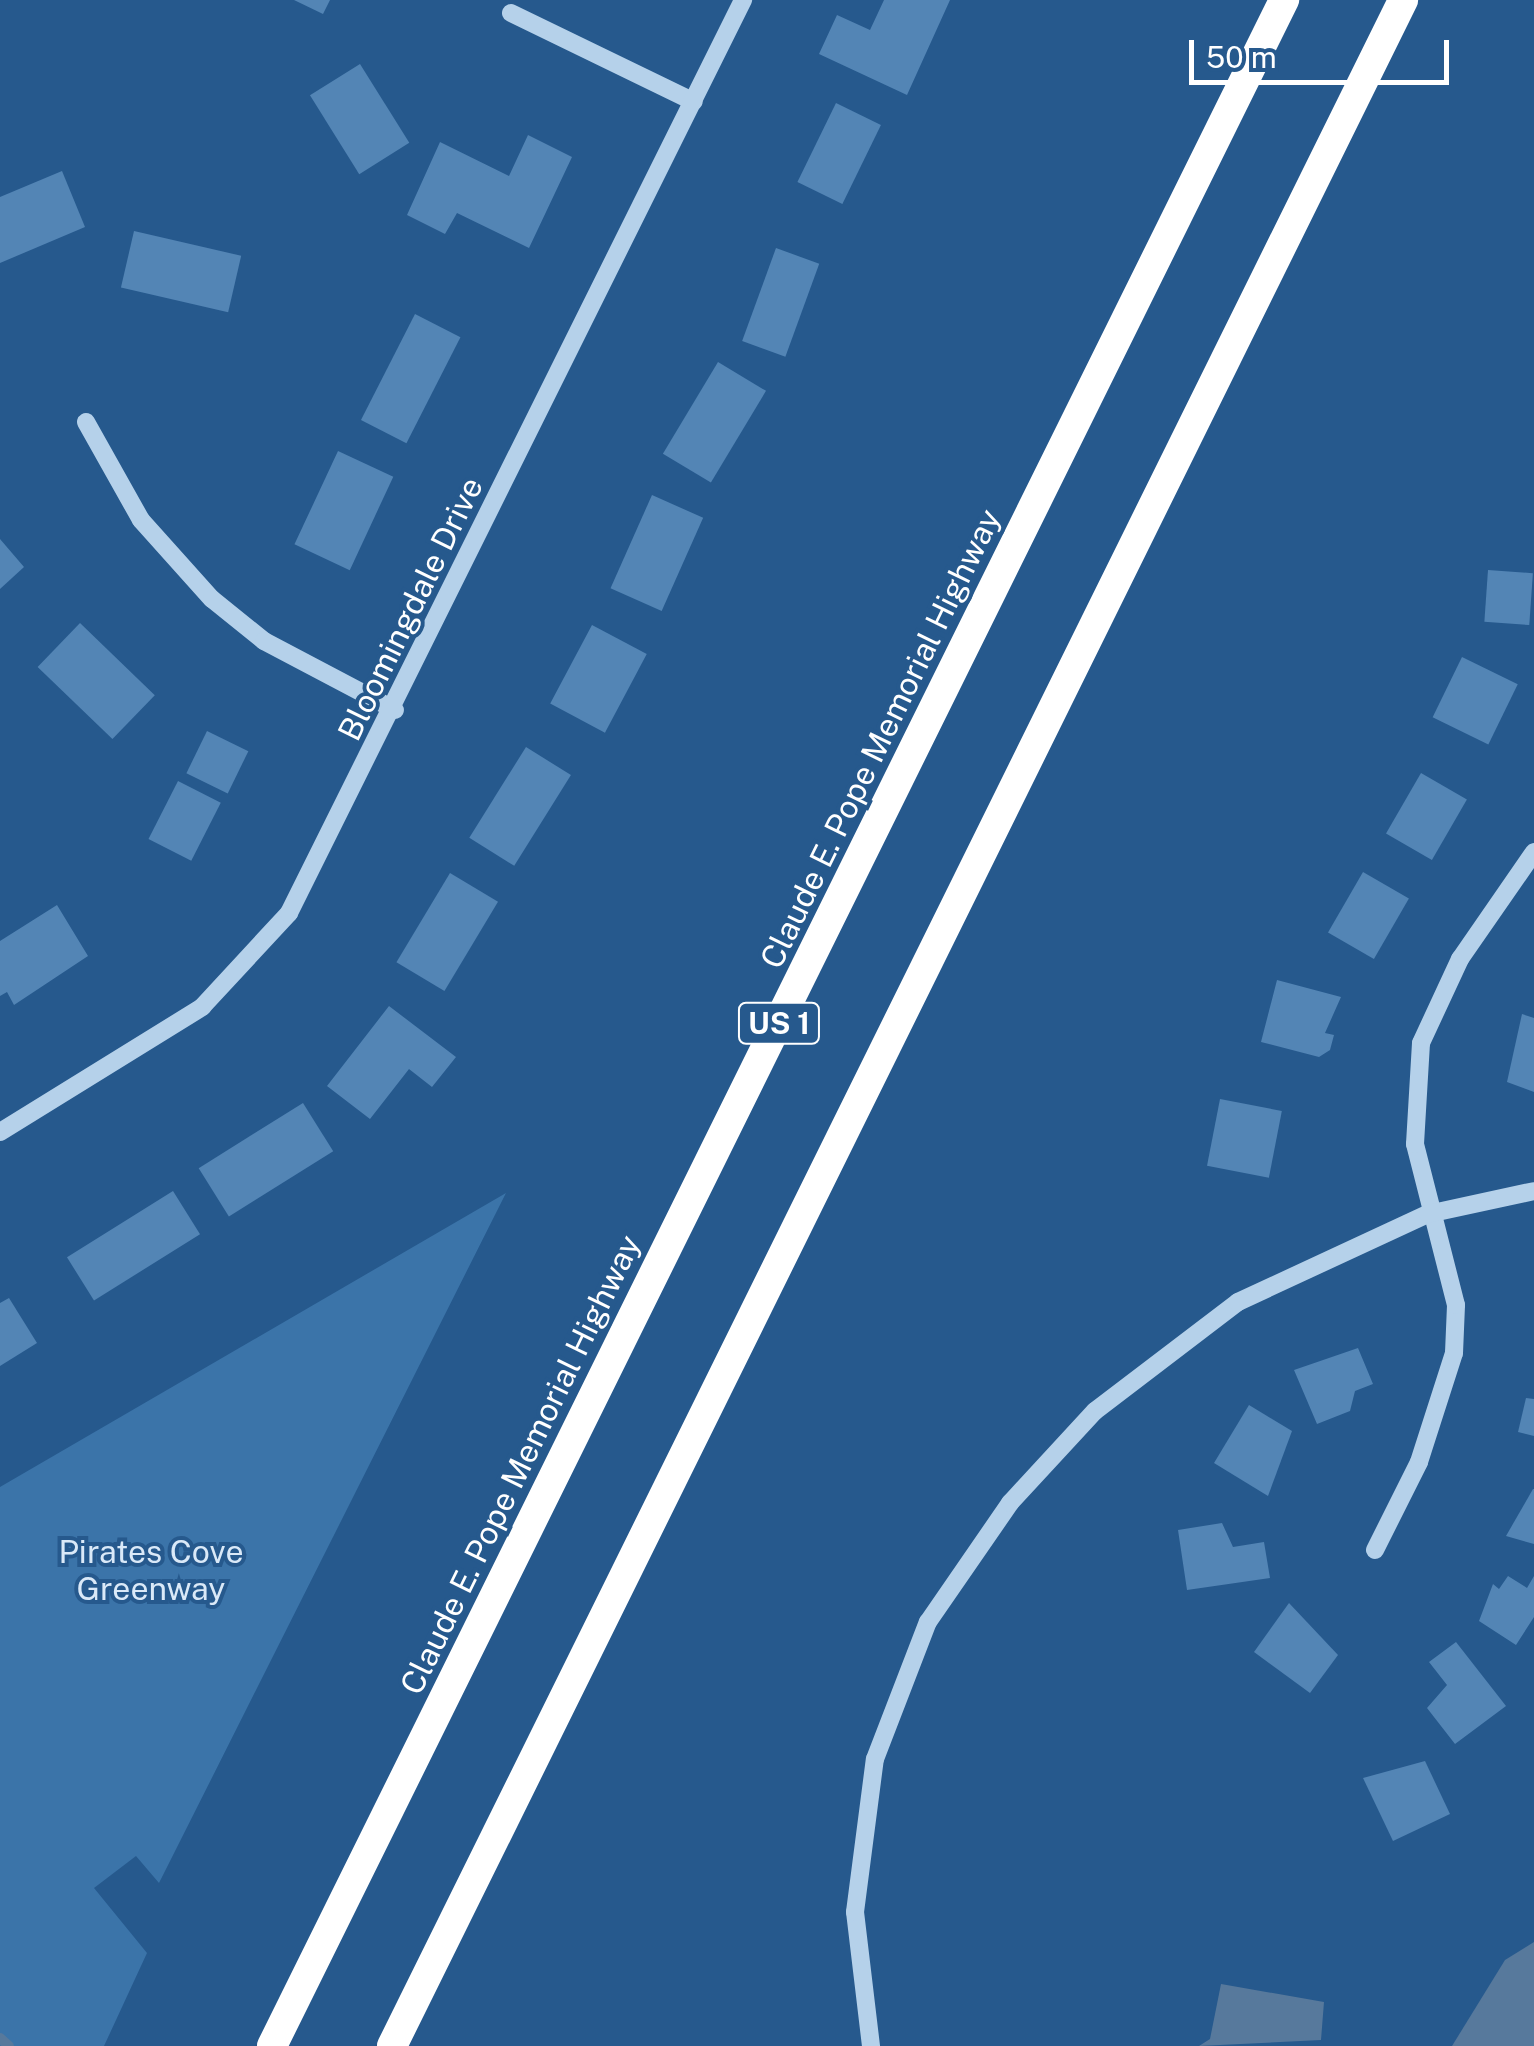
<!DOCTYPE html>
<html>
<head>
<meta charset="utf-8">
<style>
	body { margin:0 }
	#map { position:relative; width:1534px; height:2046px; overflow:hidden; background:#26598d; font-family:"Public Sans",sans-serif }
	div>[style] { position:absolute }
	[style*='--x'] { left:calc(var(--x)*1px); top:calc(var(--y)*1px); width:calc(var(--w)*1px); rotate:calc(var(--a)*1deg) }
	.green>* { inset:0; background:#3b74a9 }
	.water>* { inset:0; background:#57799c }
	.stream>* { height:10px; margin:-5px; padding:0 5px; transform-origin:5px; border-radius:5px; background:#57799c }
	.building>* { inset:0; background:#5385b5; transform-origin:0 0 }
	.minor>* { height:18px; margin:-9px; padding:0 9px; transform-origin:9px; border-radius:9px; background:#b5d1ea }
	.highway>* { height:30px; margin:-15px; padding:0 15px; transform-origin:15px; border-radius:15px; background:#fff }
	span { translate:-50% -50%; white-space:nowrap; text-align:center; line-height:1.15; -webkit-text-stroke:8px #26598d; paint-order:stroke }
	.shield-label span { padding:2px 8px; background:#26598d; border:2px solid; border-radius:8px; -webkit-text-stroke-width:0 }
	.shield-label { font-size:30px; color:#fff; font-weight:700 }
	.street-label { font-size:32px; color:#fff }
	.park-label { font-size:32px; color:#dae9f8 }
	.scale { position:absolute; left:1189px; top:40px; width:260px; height:45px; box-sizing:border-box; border:5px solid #fff; border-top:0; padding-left:12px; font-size:30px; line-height:35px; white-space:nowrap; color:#fff; -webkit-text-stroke:8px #26598d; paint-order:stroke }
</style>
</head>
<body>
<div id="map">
	<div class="green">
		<i style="clip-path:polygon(506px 1193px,159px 1883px,136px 1856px,94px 1888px,147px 1953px,104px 2046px,0 2046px,0 1487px)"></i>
	</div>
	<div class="water">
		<i style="clip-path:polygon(1534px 1942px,1534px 2046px,1452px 2046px,1505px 1960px)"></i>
		<i style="clip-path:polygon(1221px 1984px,1324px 2002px,1321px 2040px,1199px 2046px,1210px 2039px)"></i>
	</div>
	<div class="stream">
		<i style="--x:0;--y:2038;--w:12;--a:42"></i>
	</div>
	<div class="building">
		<i style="clip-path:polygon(294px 0,330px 0,323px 14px)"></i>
		<i style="clip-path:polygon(884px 0,950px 0,907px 95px,819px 54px,837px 15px,870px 30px)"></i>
		<i style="left:360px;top:64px;width:93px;height:59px;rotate:58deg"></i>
		<i style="left:836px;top:103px;width:50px;height:88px;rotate:26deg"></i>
		<i style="clip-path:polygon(528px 135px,572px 157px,529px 248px,457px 213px,445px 234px,407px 215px,440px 142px,509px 176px)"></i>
		<i style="clip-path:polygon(62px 171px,85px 227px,0 263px,0 197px)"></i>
		<i style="left:134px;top:231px;width:110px;height:58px;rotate:13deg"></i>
		<i style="left:776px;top:248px;width:46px;height:99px;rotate:20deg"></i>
		<i style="left:415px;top:314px;width:51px;height:119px;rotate:27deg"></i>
		<i style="left:718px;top:362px;width:56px;height:107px;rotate:31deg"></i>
		<i style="left:338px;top:451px;width:61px;height:103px;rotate:25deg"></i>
		<i style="left:652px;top:495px;width:56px;height:102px;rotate:24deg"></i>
		<i style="clip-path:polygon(0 539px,24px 567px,0 589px)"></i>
		<i style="left:1488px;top:570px;width:45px;height:52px;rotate:4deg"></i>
		<i style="left:80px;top:623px;width:104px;height:61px;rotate:44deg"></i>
		<i style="left:592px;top:625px;width:62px;height:89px;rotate:28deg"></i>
		<i style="left:1462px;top:657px;width:62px;height:67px;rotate:26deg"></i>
		<i style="left:207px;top:731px;width:46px;height:47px;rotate:26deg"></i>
		<i style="left:526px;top:747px;width:53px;height:107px;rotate:32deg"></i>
		<i style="left:1421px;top:773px;width:53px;height:70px;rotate:30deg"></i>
		<i style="left:178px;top:781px;width:48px;height:65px;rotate:27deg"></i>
		<i style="left:1363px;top:872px;width:53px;height:70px;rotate:30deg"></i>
		<i style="left:450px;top:873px;width:56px;height:104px;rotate:31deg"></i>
		<i style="clip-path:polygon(57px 905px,88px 956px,14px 1005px,7px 992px,0 996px,0 941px)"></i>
		<i style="clip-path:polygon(1277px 980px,1341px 997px,1325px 1033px,1334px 1035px,1330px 1050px,1319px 1057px,1261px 1042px)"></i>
		<i style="clip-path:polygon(389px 1006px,456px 1057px,432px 1087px,409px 1069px,370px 1119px,327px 1086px)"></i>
		<i style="clip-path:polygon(1522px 1014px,1534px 1018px,1534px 1092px,1507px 1082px)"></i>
		<i style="left:1220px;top:1099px;width:63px;height:68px;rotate:11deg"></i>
		<i style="left:303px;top:1103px;width:57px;height:123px;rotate:58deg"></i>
		<i style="left:173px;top:1191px;width:51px;height:125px;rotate:58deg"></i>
		<i style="clip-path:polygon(9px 1298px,37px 1343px,0 1366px,0 1303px)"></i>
		<i style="clip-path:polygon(1358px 1348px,1373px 1384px,1355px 1391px,1350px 1411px,1317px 1424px,1294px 1370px)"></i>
		<i style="clip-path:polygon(1526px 1398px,1534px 1399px,1534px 1436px,1518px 1432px)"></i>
		<i style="clip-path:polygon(1249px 1405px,1292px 1431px,1268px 1496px,1214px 1463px)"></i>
		<i style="clip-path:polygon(1533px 1489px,1534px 1489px,1534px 1544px,1506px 1536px)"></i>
		<i style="clip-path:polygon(1222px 1523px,1233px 1547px,1264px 1542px,1270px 1578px,1187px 1590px,1178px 1530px)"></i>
		<i style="clip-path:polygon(1508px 1576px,1527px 1588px,1534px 1576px,1534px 1617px,1516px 1645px,1479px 1621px,1493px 1584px,1499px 1589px)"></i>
		<i style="clip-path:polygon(1289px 1603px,1338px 1655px,1310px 1693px,1254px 1652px)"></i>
		<i style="clip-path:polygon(1456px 1642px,1506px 1706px,1455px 1744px,1427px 1708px,1447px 1685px,1429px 1662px)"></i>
		<i style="clip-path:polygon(1425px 1761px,1450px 1814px,1393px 1841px,1363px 1778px)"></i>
	</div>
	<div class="minor">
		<i style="--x:511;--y:13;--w:203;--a:25.9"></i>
		<i style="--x:86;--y:422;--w:112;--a:60.7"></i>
		<i style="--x:141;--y:520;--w:106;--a:48.1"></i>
		<i style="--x:212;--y:599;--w:67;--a:38.9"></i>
		<i style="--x:264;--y:641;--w:148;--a:27.8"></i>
		<i style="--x:0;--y:1132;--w:238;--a:-31.7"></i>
		<i style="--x:202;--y:1007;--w:128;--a:-47.2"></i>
		<i style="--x:289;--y:913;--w:1020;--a:-63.56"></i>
		<i style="--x:1375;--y:1550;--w:98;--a:-63.4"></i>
		<i style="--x:1419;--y:1462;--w:114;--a:-72.2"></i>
		<i style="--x:1454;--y:1353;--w:48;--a:-87.6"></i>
		<i style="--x:1456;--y:1305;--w:166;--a:-104.3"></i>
		<i style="--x:1415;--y:1144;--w:101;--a:-86.6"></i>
		<i style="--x:1421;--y:1043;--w:93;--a:-65.1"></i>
		<i style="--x:1460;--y:959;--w:130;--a:-55.3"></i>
		<i style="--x:871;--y:2046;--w:135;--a:-96.8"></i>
		<i style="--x:855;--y:1912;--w:154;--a:-82.6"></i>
		<i style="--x:875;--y:1759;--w:147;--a:-68.9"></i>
		<i style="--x:928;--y:1622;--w:145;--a:-55.4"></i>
		<i style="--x:1010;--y:1503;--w:125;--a:-47.3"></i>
		<i style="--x:1095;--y:1411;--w:180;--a:-37.3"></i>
		<i style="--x:1238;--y:1302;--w:209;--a:-24.9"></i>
		<i style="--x:1428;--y:1214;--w:108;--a:-12.2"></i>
	</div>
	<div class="highway">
		<i style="--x:272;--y:2046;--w:2283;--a:-63.68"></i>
		<i style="--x:392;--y:2046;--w:2282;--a:-63.7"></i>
	</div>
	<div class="shield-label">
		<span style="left:779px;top:1023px">US 1</span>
	</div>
	<div class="street-label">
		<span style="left:411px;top:609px;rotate:-64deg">Bloomingdale Drive</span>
		<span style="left:881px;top:739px;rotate:-64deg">Claude E. Pope Memorial Highway</span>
		<span style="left:521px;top:1465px;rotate:-64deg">Claude E. Pope Memorial Highway</span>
	</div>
	<div class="park-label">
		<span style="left:151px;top:1571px">Pirates Cove<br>Greenway</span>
	</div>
	<div class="scale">50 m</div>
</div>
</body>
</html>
